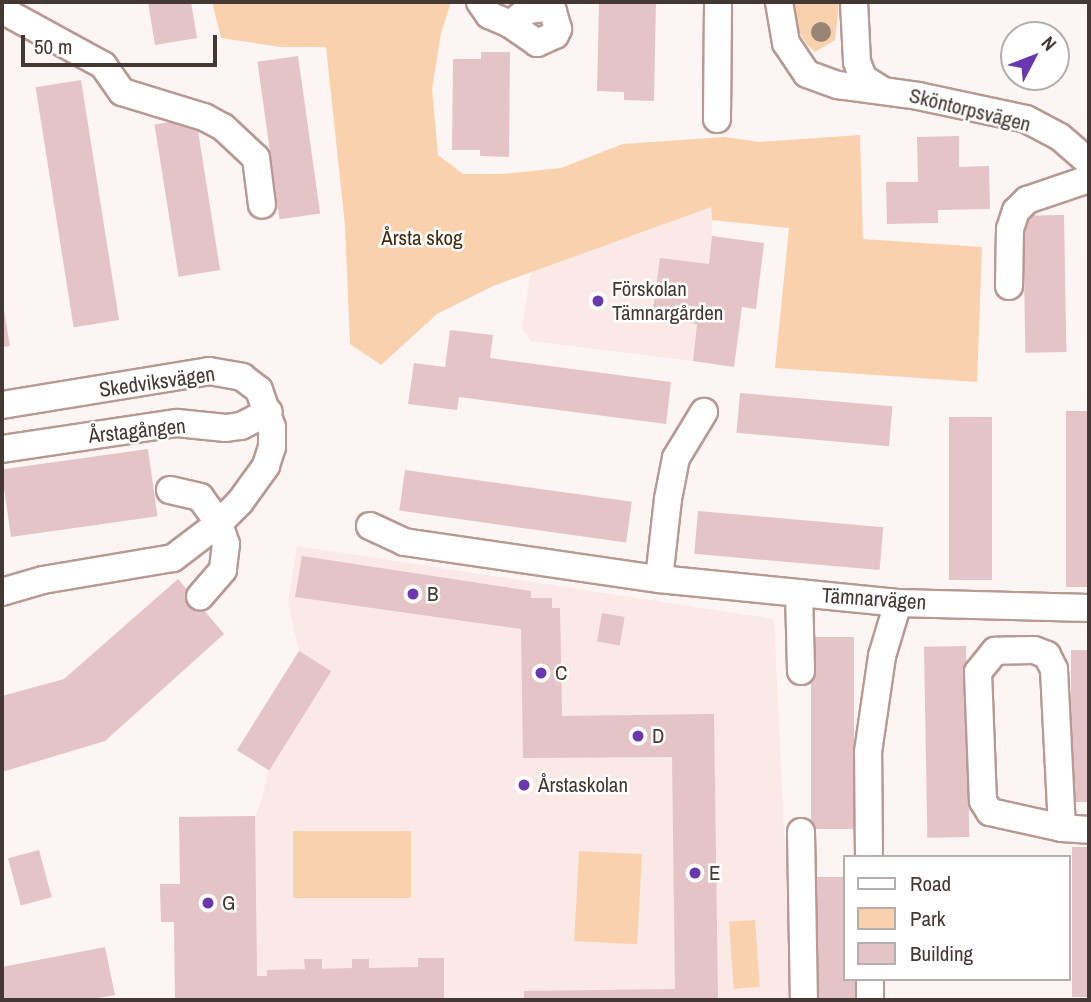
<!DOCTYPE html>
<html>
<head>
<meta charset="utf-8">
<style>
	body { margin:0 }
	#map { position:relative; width:1091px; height:1002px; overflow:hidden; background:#fcf5f4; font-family:"Archivo Narrow",sans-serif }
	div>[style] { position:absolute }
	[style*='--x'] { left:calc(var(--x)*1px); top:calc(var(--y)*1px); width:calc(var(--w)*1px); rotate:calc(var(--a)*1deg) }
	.built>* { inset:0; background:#fae9e6 }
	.green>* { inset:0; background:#f9d1ac; transform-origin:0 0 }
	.building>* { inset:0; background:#e4c4c7; transform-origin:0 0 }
	.roads { filter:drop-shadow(2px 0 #b89994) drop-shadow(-2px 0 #b89994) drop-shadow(0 2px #b89994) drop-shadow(0 -2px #b89994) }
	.minor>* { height:26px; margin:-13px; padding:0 13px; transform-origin:13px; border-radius:13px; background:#fff }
	.trees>* { width:20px; height:20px; margin:-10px; border-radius:50%; background:#988574 }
	.dots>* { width:19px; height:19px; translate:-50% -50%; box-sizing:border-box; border:4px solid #fff; border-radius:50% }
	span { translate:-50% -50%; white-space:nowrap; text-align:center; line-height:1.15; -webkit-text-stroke:5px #fff; paint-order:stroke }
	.street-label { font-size:21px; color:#443835 }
	.park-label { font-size:21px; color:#462a0c }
	.poi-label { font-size:21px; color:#443835 }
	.left { translate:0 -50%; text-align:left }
	.frame { position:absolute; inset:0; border:4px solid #443835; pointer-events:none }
	.legend { position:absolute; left:843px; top:855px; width:228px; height:126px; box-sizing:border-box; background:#fff; border:2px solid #b4afae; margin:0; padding:9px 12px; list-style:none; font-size:21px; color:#443835 }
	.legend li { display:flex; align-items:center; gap:14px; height:35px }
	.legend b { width:35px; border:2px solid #b4afae }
	.north { position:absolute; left:1000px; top:21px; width:70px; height:70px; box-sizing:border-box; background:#fff; border:2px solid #b4afae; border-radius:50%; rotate:48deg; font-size:19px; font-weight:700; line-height:28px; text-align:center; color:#443835 }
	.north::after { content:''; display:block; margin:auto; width:24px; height:32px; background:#6937ae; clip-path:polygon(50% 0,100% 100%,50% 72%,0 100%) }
	.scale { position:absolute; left:21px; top:35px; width:196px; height:32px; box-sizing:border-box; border:4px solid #443835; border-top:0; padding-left:9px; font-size:21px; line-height:24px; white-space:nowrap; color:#443835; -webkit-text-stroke:5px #fff; paint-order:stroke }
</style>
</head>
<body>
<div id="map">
	<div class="built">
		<i style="clip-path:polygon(711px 206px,712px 236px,764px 243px,763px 257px,723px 252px,697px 324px,693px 361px,531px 341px,522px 328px,531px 271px)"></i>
		<i style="clip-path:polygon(297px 546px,774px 619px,792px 1000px,175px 1000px,174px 922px,161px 922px,160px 884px,180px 884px,179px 817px,255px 816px,262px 799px,268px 770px,237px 750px,299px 651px,288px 603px)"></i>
	</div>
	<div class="green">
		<i style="clip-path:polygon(212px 2px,451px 2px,441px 33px,432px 89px,438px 155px,463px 174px,502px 174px,561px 168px,623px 144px,725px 137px,759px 142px,860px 135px,863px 239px,982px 247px,977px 382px,775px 368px,789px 228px,712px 220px,711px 207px,493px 286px,437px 314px,381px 365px,350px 344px,345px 225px,326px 47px,281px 47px,221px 38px)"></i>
		<i style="clip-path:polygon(792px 2px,839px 2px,835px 40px,815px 52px,807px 45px,796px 27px)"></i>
		<i style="left:293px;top:831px;width:118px;height:67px"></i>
		<i style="left:579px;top:851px;width:63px;height:90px;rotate:3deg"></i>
		<i style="left:755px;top:920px;width:67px;height:26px;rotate:86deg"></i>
	</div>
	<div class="building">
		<i style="clip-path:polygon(148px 2px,191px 2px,197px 38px,155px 45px)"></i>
		<i style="clip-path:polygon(599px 2px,656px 2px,654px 101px,624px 100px,624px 92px,597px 91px)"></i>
		<i style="clip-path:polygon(481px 52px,510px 52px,509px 157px,480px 156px,480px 150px,452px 150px,453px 59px,481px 59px)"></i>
		<i style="left:298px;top:56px;width:159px;height:41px;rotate:82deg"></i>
		<i style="left:81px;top:80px;width:243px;height:46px;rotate:81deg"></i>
		<i style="left:196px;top:118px;width:154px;height:42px;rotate:81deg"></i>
		<i style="clip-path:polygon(959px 136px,959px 167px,989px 166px,990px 209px,938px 210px,938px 223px,887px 224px,886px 182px,918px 182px,917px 137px)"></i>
		<i style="left:1064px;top:215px;width:137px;height:41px;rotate:89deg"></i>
		<i style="clip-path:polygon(712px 236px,764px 243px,756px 309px,742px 307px,734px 367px,693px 361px,697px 324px,652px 318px,660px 258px,709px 264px)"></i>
		<i style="clip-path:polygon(2px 299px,10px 346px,2px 347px)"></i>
		<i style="clip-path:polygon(450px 330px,493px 335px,490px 358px,671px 382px,666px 424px,459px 397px,457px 410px,408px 404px,414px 363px,445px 367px)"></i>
		<i style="left:740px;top:393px;width:153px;height:40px;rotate:5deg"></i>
		<i style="left:1066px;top:411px;width:23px;height:176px"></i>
		<i style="left:949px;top:417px;width:43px;height:163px"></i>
		<i style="left:148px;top:449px;width:68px;height:148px;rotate:82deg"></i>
		<i style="left:405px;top:470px;width:229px;height:41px;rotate:8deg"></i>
		<i style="left:698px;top:511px;width:186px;height:43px;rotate:5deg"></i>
		<i style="clip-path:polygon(302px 556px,531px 591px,531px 598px,552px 598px,552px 608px,560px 608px,562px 716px,714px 714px,718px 1000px,524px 1000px,524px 991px,675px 989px,672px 757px,523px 758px,521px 629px,295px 597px)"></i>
		<i style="clip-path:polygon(178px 579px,224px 634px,105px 741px,2px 772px,2px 696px,64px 679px)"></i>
		<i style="left:602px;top:613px;width:23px;height:29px;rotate:10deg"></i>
		<i style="left:811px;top:637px;width:43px;height:192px"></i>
		<i style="left:966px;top:646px;width:191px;height:42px;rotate:89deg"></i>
		<i style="left:1089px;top:650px;width:152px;height:18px;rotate:90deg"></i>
		<i style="left:299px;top:651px;width:38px;height:117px;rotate:32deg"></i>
		<i style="clip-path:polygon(255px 816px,257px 976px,267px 976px,267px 970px,305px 969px,304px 959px,322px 959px,322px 969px,352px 968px,352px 959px,369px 959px,369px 968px,418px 967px,418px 958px,444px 958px,444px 1000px,175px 1000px,174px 922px,161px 922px,160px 884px,180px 884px,179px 817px)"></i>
		<i style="left:1072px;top:847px;width:17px;height:150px"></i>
		<i style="left:39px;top:850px;width:49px;height:32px;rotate:75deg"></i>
		<i style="clip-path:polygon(814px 877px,844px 877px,844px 979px,858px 979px,858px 1000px,815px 1000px)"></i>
		<i style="clip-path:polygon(105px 947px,115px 995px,87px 1000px,2px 1000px,2px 967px)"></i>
	</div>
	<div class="roads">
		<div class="minor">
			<i style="--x:480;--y:2;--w:16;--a:55"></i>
			<i style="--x:489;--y:15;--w:23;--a:23"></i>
			<i style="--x:510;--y:24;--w:33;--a:35"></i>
			<i style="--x:537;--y:43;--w:20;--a:-24"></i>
			<i style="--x:555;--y:35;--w:7;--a:-63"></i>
			<i style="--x:558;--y:29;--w:19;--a:-106"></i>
			<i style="--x:553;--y:11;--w:9;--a:-159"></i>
			<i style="--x:545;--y:8;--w:17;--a:173"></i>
			<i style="--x:528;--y:10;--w:23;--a:142"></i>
			<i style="--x:779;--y:2;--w:42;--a:80.3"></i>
			<i style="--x:786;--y:43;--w:37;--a:56"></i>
			<i style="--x:807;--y:74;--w:33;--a:20"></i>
			<i style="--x:838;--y:85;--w:81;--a:7.8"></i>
			<i style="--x:918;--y:96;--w:110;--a:12"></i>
			<i style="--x:1026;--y:119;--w:38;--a:28"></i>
			<i style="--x:1060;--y:137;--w:38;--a:41"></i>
			<i style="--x:854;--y:2;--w:60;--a:87.1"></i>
			<i style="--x:857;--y:62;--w:17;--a:69"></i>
			<i style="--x:863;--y:78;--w:22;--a:32"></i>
			<i style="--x:2;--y:10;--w:115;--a:28.6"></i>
			<i style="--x:103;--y:65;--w:33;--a:55"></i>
			<i style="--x:122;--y:92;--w:86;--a:17"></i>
			<i style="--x:204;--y:117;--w:21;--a:28"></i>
			<i style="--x:223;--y:127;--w:45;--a:43.2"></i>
			<i style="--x:256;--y:158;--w:47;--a:82.7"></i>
			<i style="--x:717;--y:119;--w:117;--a:-89.5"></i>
			<i style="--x:1009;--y:286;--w:57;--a:-89"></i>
			<i style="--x:1010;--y:229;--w:19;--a:-72"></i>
			<i style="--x:1016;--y:211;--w:16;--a:-45"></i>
			<i style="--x:1027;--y:200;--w:65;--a:-18.7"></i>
			<i style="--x:2;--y:405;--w:210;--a:-9.3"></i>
			<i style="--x:209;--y:371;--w:34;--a:10"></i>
			<i style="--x:242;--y:377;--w:21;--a:37"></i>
			<i style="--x:259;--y:390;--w:39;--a:71"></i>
			<i style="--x:272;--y:427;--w:20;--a:90"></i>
			<i style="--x:272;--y:447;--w:20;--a:108"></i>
			<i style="--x:266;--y:466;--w:44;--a:125.8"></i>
			<i style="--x:240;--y:502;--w:30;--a:135"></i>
			<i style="--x:219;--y:523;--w:58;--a:142.7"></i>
			<i style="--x:173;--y:558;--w:132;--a:170.4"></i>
			<i style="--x:43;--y:580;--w:43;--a:163.7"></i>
			<i style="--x:2;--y:449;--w:177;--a:-8.5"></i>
			<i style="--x:177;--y:423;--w:49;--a:5.8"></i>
			<i style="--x:226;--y:428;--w:15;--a:-8"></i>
			<i style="--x:241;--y:426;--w:31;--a:-27"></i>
			<i style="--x:170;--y:490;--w:31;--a:13"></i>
			<i style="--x:200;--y:497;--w:32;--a:54"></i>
			<i style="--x:219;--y:523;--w:22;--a:72"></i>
			<i style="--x:226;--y:544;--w:26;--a:97"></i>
			<i style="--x:223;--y:570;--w:35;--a:131"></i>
			<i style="--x:370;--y:526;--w:38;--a:25"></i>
			<i style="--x:404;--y:542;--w:258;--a:8.3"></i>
			<i style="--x:659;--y:579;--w:240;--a:5.7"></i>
			<i style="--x:898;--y:603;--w:191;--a:1.5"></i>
			<i style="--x:659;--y:579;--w:81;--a:-83.6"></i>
			<i style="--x:668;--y:499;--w:42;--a:-79"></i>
			<i style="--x:676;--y:458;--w:54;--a:-58.7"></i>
			<i style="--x:799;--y:593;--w:78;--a:88.5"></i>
			<i style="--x:1062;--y:828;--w:159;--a:-92.9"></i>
			<i style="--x:1054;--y:669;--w:16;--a:-117"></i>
			<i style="--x:1047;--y:655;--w:14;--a:-159"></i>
			<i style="--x:1034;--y:650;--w:39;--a:179"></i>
			<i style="--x:995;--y:651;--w:27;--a:129"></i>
			<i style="--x:978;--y:672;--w:129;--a:87.8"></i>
			<i style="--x:983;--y:801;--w:13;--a:58"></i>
			<i style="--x:990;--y:812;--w:74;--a:12.5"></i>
			<i style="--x:1062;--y:828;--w:27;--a:4"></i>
			<i style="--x:801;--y:832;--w:168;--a:89"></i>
			<i style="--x:869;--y:857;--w:105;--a:-90.5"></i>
			<i style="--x:868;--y:752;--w:97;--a:-81.7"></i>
			<i style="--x:882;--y:656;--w:55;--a:-73.2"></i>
			<i style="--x:870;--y:979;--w:21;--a:90"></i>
		</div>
	</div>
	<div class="trees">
		<i style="left:821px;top:32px"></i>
	</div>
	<div class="dots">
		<i style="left:598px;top:301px;background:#6937ae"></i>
		<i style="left:413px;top:594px;background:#6937ae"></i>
		<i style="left:541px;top:673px;background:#6937ae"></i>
		<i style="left:638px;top:736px;background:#6937ae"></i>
		<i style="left:524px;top:785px;background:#6937ae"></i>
		<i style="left:695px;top:873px;background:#6937ae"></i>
		<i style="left:208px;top:903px;background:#6937ae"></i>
	</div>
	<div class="street-label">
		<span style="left:970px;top:110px;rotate:14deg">Sköntorpsvägen</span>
		<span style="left:157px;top:382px;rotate:-8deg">Skedviksvägen</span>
		<span style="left:137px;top:431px;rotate:-6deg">Årstagången</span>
		<span style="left:874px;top:599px;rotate:4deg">Tämnarvägen</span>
	</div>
	<div class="park-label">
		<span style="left:422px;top:238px">Årsta skog</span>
	</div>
	<div class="poi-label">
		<span class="left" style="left:612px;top:301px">Förskolan<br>Tämnargården</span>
		<span class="left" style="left:427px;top:594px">B</span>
		<span class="left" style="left:555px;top:673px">C</span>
		<span class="left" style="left:652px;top:736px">D</span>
		<span class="left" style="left:538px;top:785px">Årstaskolan</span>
		<span class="left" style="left:709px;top:873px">E</span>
		<span class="left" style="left:222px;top:903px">G</span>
	</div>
	<div class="frame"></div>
	<ul class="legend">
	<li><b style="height:9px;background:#fff"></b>Road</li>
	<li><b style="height:19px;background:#f9d1ac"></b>Park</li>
	<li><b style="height:19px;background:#e4c4c7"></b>Building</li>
	</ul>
	<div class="north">N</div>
	<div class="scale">50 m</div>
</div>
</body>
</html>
